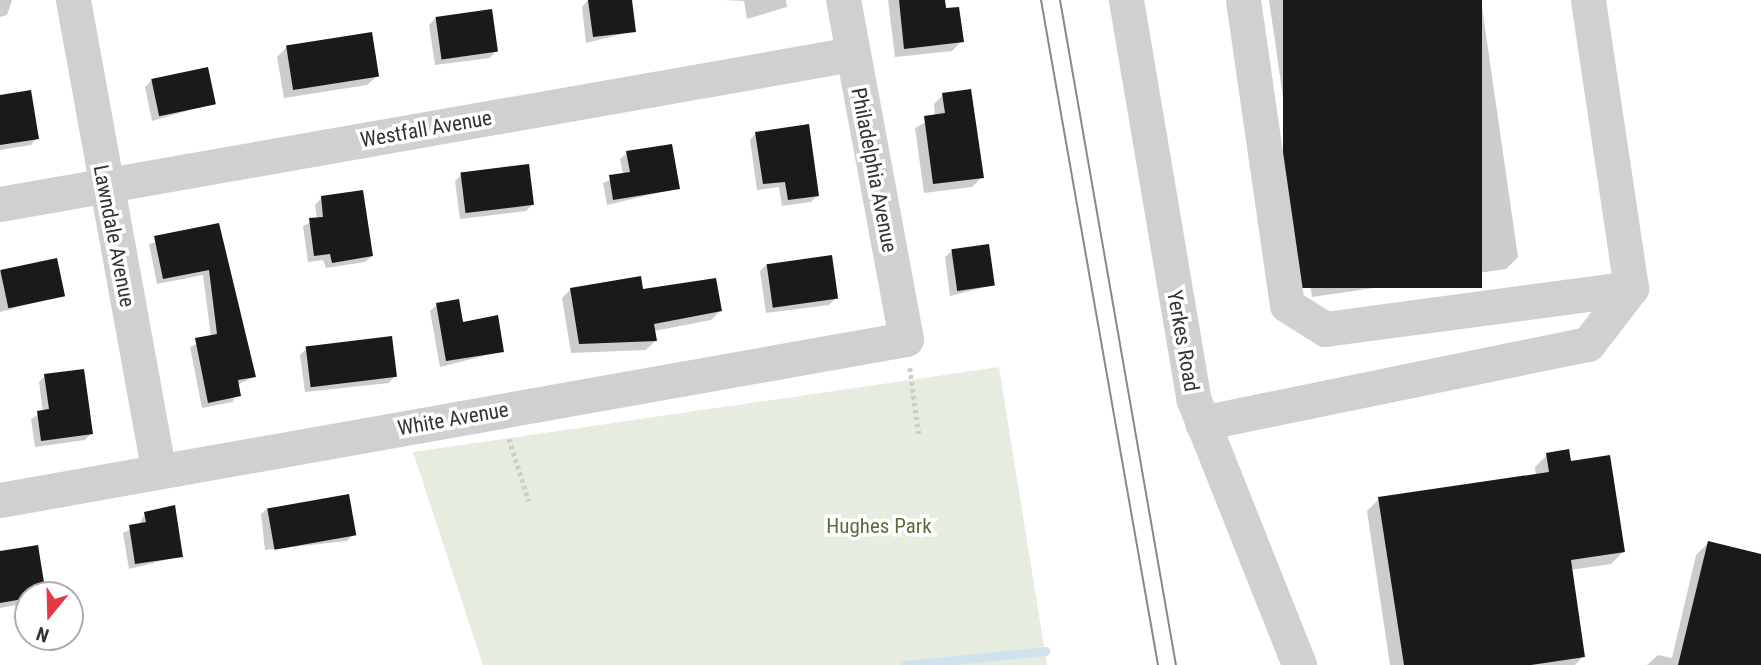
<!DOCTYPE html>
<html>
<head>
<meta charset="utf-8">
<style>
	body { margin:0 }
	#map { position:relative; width:1761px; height:665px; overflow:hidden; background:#fff; font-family:"Roboto Condensed",sans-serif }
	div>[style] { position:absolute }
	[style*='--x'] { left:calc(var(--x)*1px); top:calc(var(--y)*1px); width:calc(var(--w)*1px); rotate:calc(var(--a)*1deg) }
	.green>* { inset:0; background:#e6ecdf }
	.shadow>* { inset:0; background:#0003 }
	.stream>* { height:9px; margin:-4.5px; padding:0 4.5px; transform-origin:4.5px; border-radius:4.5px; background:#cfe2ee }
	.building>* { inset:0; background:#1a1a1a; transform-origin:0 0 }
	.path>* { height:4.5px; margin-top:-2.25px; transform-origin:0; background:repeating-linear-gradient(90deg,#cdcdcd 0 3.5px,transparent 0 7px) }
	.minor>* { height:35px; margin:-17.5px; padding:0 17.5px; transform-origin:17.5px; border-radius:17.5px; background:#d0d0d0 }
	.tram>* { height:2px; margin:-1px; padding:0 1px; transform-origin:1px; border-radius:1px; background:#888 }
	span { translate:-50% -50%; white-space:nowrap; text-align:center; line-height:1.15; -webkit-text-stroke:7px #fff; paint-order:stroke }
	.street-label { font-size:21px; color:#333 }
	.park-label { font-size:21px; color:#56703f }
	.north { position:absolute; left:14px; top:581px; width:70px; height:70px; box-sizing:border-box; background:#fff; border:2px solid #adadad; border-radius:50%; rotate:199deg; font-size:19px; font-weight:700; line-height:28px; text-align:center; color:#333 }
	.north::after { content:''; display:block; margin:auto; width:24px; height:32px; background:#e63946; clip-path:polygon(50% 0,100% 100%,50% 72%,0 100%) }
</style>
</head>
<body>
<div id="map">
	<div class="green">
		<i style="clip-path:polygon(999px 367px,1047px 665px,483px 665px,413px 452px)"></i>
	</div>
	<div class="shadow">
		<i style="clip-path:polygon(0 0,12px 0,7px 15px,0 17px)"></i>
		<i style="clip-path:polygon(588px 0,630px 0,634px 31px,586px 43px,582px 7px)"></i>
		<i style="clip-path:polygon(724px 0,786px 0,787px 7px,747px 19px,744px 1px)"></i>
		<i style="clip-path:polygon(888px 0,943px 0,962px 41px,952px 51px,895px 57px)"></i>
		<i style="clip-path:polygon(1269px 0,1481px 0,1518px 257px,1506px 269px,1312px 297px)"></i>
		<i style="clip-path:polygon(436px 18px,496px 51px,490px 58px,435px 65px,429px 25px)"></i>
		<i style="clip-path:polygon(287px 47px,377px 76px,367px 85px,284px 98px,277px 57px)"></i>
		<i style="clip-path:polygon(152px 80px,214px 103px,152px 121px,145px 87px)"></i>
		<i style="clip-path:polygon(943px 95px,982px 177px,972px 187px,924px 193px,915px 128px,935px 117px,934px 104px)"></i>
		<i style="clip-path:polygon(0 97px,37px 138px,31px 145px,0 150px)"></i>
		<i style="clip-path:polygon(756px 133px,817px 196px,811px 202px,782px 206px,779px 187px,757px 190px,750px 140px)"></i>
		<i style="clip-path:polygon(627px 153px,678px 188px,607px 205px,603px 183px,623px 174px,620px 159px)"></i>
		<i style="clip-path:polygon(462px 174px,533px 204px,526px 211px,460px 219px,455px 181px)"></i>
		<i style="clip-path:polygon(321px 198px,372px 256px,365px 262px,326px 268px,323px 260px,308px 262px,303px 226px,317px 219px,315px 205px)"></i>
		<i style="clip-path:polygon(217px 225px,254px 377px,237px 385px,233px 402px,202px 408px,190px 347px,211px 337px,203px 275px,157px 284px,149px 244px)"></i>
		<i style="clip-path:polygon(952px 251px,993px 285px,950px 296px,945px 257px)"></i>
		<i style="clip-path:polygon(767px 264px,836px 298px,829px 305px,766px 313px,760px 271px)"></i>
		<i style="clip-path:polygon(0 271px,63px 295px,0 312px)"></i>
		<i style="clip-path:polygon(571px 289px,642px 291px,720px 311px,711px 320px,654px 331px,655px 341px,646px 350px,571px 353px,562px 298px)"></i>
		<i style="clip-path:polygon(437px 305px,503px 351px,440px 367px,430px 311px)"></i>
		<i style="clip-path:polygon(307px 348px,395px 376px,389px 383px,305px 392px,300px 355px)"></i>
		<i style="clip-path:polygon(45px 376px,92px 433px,85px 440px,35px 447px,31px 419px,43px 412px,39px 382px)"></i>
		<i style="clip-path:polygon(1547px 455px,1623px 552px,1611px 564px,1570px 570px,1583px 656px,1575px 665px,1390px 665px,1367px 511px,1379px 499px,1536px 476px,1535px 467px)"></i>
		<i style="clip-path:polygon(268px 508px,354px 534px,347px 541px,265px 550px,261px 514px)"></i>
		<i style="clip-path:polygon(145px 513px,181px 556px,129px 569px,123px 533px,139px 525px)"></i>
		<i style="clip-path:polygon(1708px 543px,1761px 556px,1761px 665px,1647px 665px,1658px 655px,1672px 658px,1696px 555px)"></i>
		<i style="clip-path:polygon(0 552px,28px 595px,28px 603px,0 608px)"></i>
	</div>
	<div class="stream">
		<i style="--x:905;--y:665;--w:141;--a:-5.7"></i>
	</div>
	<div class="building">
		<i style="clip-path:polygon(588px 0,632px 0,636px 32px,593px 37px)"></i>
		<i style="clip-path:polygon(899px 0,945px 0,946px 8px,959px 7px,964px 42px,904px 49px)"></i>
		<i style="left:1283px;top:0;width:199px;height:288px"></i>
		<i style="left:492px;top:9px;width:43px;height:57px;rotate:82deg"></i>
		<i style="left:372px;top:32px;width:45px;height:87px;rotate:81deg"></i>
		<i style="left:208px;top:67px;width:38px;height:58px;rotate:78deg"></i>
		<i style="clip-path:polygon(971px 89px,984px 178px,933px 184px,924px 116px,945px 113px,942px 93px)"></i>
		<i style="clip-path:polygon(31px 90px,39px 139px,0 145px,0 95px)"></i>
		<i style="clip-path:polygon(809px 124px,819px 196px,788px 200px,785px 182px,763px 184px,755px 132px)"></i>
		<i style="clip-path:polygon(672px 144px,680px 189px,613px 200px,609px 175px,630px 172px,626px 151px)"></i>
		<i style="left:529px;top:164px;width:41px;height:69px;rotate:83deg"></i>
		<i style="clip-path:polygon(363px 190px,373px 256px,332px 263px,330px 254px,314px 256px,309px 218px,323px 217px,321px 196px)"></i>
		<i style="clip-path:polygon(219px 223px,256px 377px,238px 380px,241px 396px,208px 403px,195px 338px,217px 334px,209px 270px,163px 279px,154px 236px)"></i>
		<i style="left:989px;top:244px;width:42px;height:38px;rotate:82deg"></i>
		<i style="left:832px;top:255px;width:44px;height:66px;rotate:82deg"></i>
		<i style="left:57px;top:258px;width:39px;height:58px;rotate:78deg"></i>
		<i style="clip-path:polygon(641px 276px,643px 289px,716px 278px,722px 311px,654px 324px,657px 341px,579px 344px,570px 288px)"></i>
		<i style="clip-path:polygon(459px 299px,463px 322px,498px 315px,504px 352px,446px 361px,436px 303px)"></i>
		<i style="left:392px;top:336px;width:41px;height:87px;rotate:83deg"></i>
		<i style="clip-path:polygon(84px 369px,93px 434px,41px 441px,37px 411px,49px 409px,44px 374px)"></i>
		<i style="clip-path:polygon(1569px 449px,1571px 461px,1610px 455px,1625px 552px,1571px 560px,1585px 657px,1531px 665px,1404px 665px,1378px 497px,1549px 472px,1546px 453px)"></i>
		<i style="left:349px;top:494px;width:42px;height:83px;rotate:80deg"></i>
		<i style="clip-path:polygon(175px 505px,183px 557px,135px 564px,129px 525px,146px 522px,144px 512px)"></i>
		<i style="clip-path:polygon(1708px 541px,1761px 554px,1761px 665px,1678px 665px)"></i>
		<i style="clip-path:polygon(38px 545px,46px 595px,0 603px,0 551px)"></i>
	</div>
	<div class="path">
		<i style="--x:910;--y:368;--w:68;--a:82.3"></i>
		<i style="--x:509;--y:439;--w:65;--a:72.1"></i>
	</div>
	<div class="minor">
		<i style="--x:73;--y:0;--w:479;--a:79.7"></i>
		<i style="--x:1126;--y:0;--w:404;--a:80.4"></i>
		<i style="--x:1193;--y:398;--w:287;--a:68.3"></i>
		<i style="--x:1243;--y:0;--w:308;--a:81.8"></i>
		<i style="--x:1287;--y:305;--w:45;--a:32.3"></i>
		<i style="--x:1325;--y:329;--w:309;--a:-7.6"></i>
		<i style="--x:1631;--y:288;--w:291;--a:-98.5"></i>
		<i style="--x:0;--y:204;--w:865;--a:-9.98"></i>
		<i style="--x:1202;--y:423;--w:394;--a:-11.6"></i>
		<i style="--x:1588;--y:344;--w:71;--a:-52.5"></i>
		<i style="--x:0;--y:500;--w:920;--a:-10.08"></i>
		<i style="--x:906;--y:339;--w:345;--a:-100.5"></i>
	</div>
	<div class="tram">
		<i style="--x:1041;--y:0;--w:675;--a:80.02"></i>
		<i style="--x:1060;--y:0;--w:675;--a:80.11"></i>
	</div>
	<div class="street-label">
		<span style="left:426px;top:129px;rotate:-10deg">Westfall Avenue</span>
		<span style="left:874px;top:170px;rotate:79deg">Philadelphia Avenue</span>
		<span style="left:114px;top:236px;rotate:79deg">Lawndale Avenue</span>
		<span style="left:1183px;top:341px;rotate:80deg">Yerkes Road</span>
		<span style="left:453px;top:419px;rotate:-10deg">White Avenue</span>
	</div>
	<div class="park-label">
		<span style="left:879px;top:526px">Hughes Park</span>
	</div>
	<div class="north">N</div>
</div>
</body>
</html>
